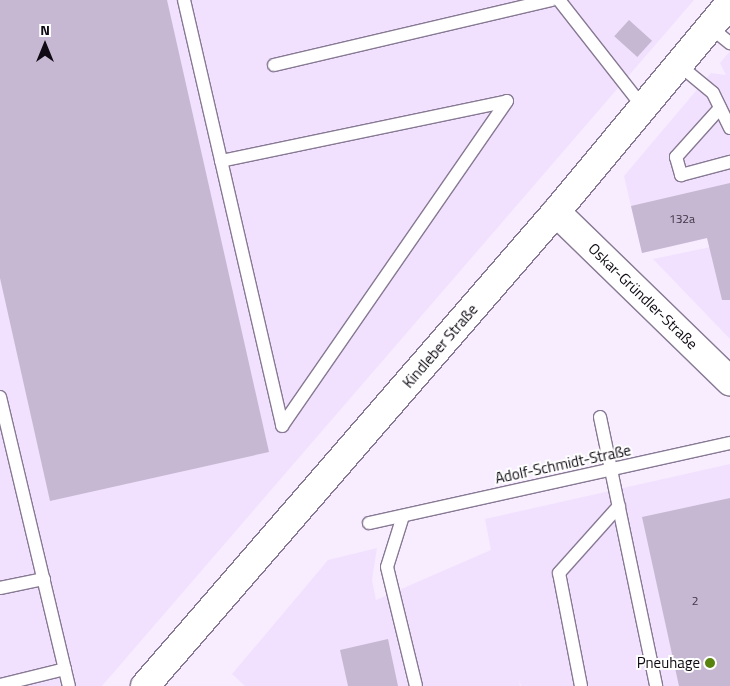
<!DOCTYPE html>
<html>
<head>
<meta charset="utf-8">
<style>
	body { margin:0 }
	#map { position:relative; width:730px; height:686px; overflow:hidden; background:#f7edff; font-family:"Titillium Web",sans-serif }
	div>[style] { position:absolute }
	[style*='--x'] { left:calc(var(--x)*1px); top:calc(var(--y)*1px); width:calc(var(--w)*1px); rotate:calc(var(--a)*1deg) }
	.built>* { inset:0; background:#f1e1fe }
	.building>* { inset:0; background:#c6b7d2; transform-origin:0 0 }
	.roads { filter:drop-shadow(1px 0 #877993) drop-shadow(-1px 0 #877993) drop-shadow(0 1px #877993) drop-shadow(0 -1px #877993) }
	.service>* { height:12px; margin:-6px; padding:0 6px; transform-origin:6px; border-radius:6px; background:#fff }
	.tertiary>* { height:28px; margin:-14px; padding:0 14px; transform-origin:14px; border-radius:14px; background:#fff }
	.secondary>* { height:28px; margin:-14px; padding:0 14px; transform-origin:14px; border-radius:14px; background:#fff }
	.dots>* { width:14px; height:14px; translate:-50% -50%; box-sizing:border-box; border:2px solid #fff; border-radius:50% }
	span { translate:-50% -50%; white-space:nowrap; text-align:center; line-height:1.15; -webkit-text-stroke:4px #fff; paint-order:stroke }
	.number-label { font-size:12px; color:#3d3543 }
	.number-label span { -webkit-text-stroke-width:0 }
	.street-label { font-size:15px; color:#0f0a13 }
	.poi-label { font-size:15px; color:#0f0a13 }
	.right { translate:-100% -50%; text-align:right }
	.north { position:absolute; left:20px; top:20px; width:50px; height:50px; -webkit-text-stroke:4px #fff; paint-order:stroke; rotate:0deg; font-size:14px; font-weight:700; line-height:20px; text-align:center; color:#0f0a13 }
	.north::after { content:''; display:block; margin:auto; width:18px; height:22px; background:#0f0a13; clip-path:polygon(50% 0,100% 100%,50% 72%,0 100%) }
</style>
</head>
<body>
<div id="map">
	<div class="built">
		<i style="clip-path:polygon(0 0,694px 0,102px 686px,0 686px)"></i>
		<i style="clip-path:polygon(730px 51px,730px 233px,642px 253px,624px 176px,711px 73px,726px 75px,720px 63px)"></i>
		<i style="clip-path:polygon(730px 243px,730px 339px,653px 259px)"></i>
		<i style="clip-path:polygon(730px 464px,730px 686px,521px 686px,519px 680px,520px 686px,245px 686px,232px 674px,328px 560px,377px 548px,372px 580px,376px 600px,491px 550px,485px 519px)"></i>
	</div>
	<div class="building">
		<i style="clip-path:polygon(0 0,167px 0,269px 452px,50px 501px,0 278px)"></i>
		<i style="left:629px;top:20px;width:31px;height:22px;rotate:42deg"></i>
		<i style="clip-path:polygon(730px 183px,730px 300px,722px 300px,707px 238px,642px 253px,631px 206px)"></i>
		<i style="clip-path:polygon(730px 498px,730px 686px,679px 686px,642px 517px)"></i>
		<i style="clip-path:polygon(388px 639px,398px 686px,348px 686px,340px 650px)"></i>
	</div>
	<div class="roads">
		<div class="service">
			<i style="--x:184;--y:0;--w:437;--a:77"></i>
			<i style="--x:559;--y:0;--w:135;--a:51.9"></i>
			<i style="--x:710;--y:27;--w:26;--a:39"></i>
			<i style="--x:678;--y:64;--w:45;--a:39.6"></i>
			<i style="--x:713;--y:93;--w:39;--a:64"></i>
			<i style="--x:274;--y:65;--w:285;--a:-13.2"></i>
			<i style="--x:720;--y:108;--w:66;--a:131.9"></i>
			<i style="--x:676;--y:157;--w:19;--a:74"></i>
			<i style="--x:681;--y:175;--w:51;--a:-14.9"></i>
			<i style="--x:221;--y:161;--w:292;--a:-11.8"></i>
			<i style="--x:507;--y:101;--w:395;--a:124.7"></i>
			<i style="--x:0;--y:397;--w:297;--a:76.6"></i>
			<i style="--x:600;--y:417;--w:275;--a:78.2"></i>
			<i style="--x:403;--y:516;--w:53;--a:107.4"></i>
			<i style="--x:387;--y:567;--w:122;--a:76.3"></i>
			<i style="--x:369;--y:523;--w:370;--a:-12.5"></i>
			<i style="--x:0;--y:588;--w:45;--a:-11.6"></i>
			<i style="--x:0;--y:685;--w:67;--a:-13.8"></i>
			<i style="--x:581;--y:686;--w:115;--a:-101"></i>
			<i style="--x:559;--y:573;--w:90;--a:-48.2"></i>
		</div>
		<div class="tertiary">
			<i style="--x:556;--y:212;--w:243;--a:44.2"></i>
		</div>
		<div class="secondary">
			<i style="--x:145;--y:686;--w:627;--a:-49.07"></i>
			<i style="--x:556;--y:212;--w:272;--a:-50.2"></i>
		</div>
	</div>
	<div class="dots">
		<i style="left:710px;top:663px;background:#57830e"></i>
	</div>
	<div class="number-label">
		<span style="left:682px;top:219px">132a</span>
		<span style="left:695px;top:601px">2</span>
	</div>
	<div class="street-label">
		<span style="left:643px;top:296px;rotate:44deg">Oskar-Gründler-Straße</span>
		<span style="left:440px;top:346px;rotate:-49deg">Kindleber Straße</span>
		<span style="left:563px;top:464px;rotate:-12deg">Adolf-Schmidt-Straße</span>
	</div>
	<div class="poi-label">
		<span class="right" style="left:700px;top:663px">Pneuhage</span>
	</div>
	<div class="north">N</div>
</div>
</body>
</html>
